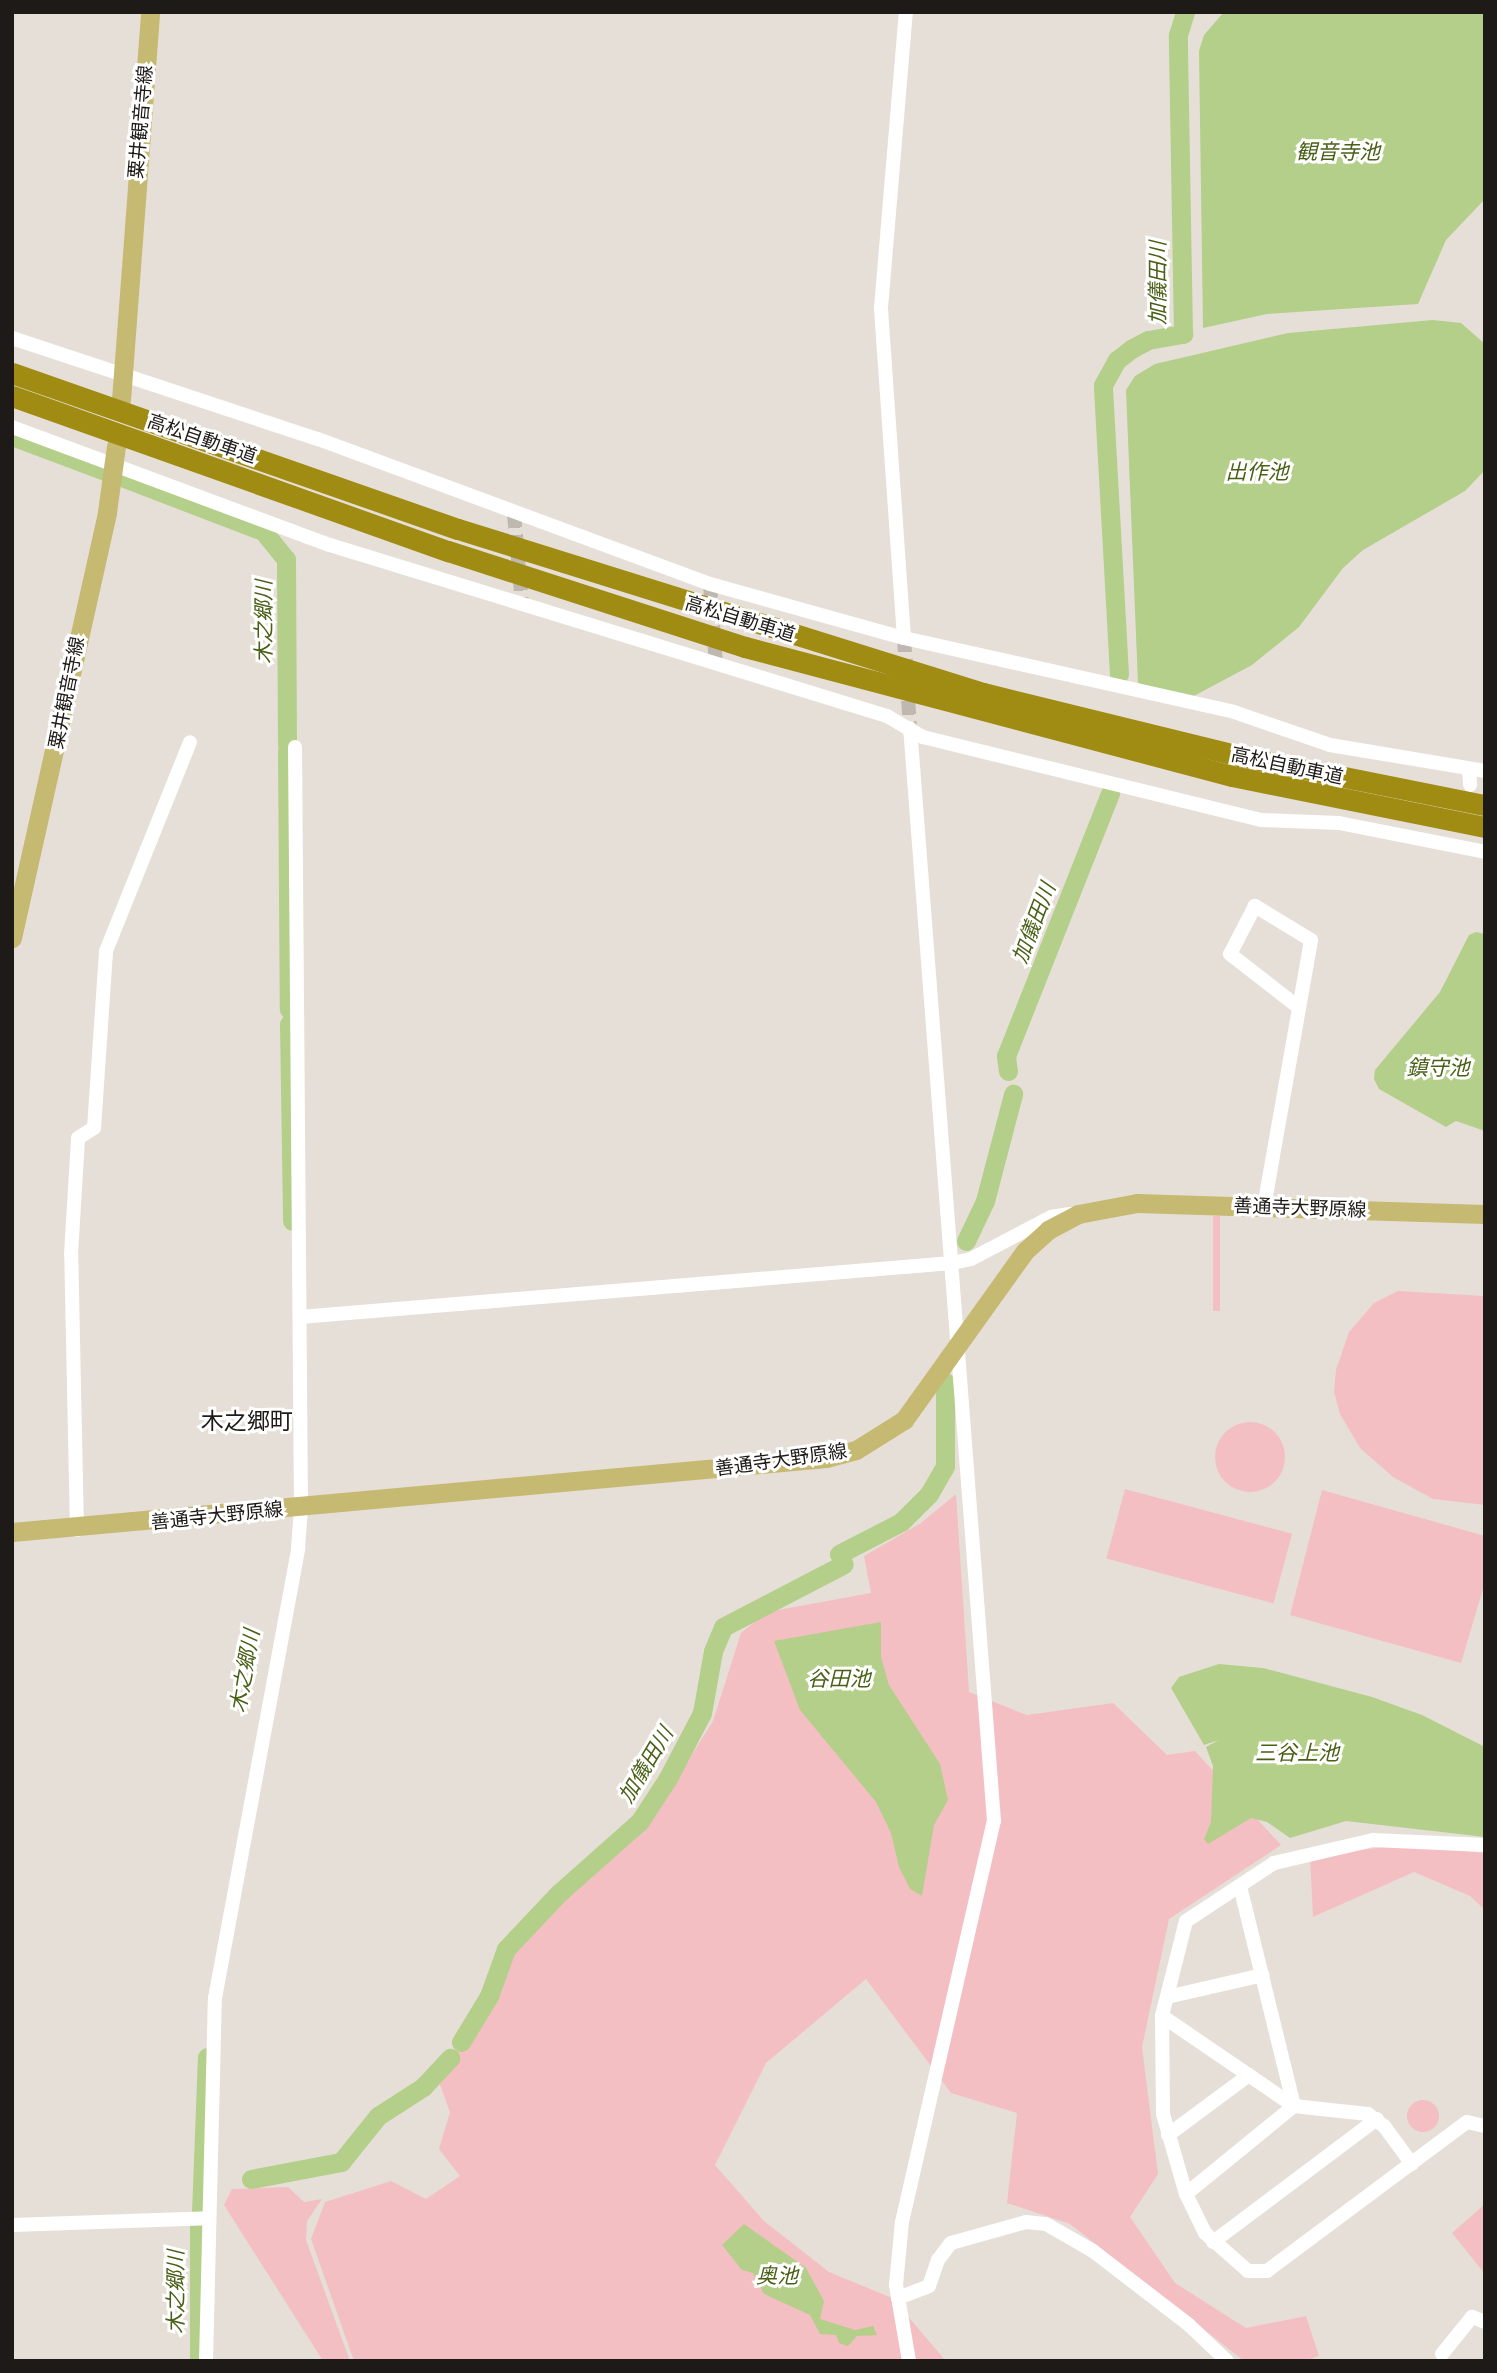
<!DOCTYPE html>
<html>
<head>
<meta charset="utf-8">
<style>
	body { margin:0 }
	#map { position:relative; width:1497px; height:2373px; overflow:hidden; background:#e6dfd7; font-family:"Crimson Pro","Noto Sans JP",serif }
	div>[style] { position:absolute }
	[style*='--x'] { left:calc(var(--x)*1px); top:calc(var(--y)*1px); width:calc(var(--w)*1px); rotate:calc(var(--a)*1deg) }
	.green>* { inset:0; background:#f4bfc3; transform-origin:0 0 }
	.round { border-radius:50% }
	.water>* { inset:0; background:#b3cf89 }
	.river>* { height:19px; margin:-9.5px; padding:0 9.5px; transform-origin:9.5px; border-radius:9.5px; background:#b3cf89 }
	.minor-tunnel>* { height:14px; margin-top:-7px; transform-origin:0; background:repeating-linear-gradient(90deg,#beb8b1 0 14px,transparent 0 21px) }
	.minor>* { height:14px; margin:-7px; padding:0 7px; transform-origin:7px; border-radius:7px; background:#fff }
	.major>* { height:19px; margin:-9.5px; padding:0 9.5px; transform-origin:9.5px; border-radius:9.5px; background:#c6b971 }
	.highway>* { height:21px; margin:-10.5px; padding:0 10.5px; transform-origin:10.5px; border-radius:10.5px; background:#a08b13 }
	span { translate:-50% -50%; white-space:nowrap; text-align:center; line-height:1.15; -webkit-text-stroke:6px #fff; paint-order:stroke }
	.street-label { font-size:19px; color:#1d1a18 }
	.water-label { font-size:21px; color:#496016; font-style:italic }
	.quarter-label { font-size:23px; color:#1d1a18 }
	.frame { position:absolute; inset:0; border:14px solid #1d1a18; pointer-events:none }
</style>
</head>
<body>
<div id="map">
	<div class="green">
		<i style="left:1213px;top:1216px;width:7px;height:95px"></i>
		<i style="clip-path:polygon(1398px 1291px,1485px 1296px,1485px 1505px,1433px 1499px,1393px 1477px,1360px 1448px,1340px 1414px,1334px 1392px,1336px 1370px,1349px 1332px,1374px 1303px)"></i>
		<i class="round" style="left:1215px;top:1422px;width:70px;height:70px"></i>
		<i style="left:1125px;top:1489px;width:173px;height:72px;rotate:15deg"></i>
		<i style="clip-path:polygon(1322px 1490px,1485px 1536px,1485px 1582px,1461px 1663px,1290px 1615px)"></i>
		<i style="clip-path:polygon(956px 1494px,969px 1692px,1027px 1715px,1113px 1703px,1167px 1755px,1195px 1751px,1281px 1845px,1169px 1919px,1142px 2047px,1158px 2174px,1130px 2217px,1175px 2283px,1246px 2328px,1306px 2316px,1319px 2356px,1304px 2361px,1244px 2361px,1070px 2224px,1007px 2203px,1017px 2113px,951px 2093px,866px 1979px,766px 2063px,715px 2165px,764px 2221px,829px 2272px,892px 2298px,946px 2361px,354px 2361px,311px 2239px,325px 2202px,391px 2181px,426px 2199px,460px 2176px,439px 2149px,450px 2112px,438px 2079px,489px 2005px,509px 1959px,545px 1915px,650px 1822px,713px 1721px,741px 1633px,767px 1612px,871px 1593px,864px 1556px,921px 1523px)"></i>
		<i style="clip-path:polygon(1401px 1845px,1485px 1853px,1485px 1910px,1470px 1896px,1414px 1872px,1313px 1917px,1310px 1856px)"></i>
		<i class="round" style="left:1407px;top:2100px;width:32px;height:32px"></i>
		<i style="clip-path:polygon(288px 2187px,304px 2202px,322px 2199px,307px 2221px,306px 2240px,350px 2361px,323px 2361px,224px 2205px,232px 2189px)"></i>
		<i style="clip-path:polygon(1485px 2204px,1485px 2274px,1452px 2233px)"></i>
	</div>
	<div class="water">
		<i style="clip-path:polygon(1224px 12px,1485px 12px,1485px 199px,1446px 240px,1418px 304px,1267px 314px,1203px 328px,1199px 51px,1204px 35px)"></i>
		<i style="clip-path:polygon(1433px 320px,1461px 323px,1485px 344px,1485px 470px,1465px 491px,1363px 550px,1343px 568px,1299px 627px,1252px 665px,1190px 698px,1138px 684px,1126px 390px,1135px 376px,1155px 364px,1288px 333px)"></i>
		<i style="clip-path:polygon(1476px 932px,1485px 934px,1485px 1131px,1456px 1121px,1446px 1127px,1379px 1089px,1374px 1079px,1375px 1070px,1440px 992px,1469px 935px)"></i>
		<i style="clip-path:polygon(881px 1622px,881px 1657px,889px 1685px,940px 1764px,948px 1800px,934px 1825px,922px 1896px,910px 1889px,899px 1867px,891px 1833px,876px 1802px,800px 1710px,774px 1641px)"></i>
		<i style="clip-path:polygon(1219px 1664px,1263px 1668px,1372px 1697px,1422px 1715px,1485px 1747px,1485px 1837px,1346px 1821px,1290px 1838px,1267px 1822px,1251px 1818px,1208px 1844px,1204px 1839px,1211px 1822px,1213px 1766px,1206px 1747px,1219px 1740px,1204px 1745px,1171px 1688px,1179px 1677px)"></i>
		<i style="clip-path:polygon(744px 2224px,806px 2268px,824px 2301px,820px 2319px,855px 2330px,873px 2326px,877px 2335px,857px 2336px,848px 2346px,839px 2343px,836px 2335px,820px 2334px,810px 2315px,764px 2294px,753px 2273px,742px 2270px,722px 2245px)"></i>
	</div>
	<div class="river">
		<i style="--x:12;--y:436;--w:99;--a:20.6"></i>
		<i style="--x:124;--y:478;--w:149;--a:20.9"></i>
		<i style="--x:263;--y:531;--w:36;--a:51"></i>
		<i style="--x:286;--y:559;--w:185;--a:89.7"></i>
		<i style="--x:1119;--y:674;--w:289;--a:-93.2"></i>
		<i style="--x:1103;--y:385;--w:29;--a:-61"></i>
		<i style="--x:1117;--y:360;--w:18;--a:-38"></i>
		<i style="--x:1131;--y:349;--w:19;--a:-28"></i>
		<i style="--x:1148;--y:340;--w:36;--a:-10"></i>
		<i style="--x:1183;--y:334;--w:299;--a:-91"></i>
		<i style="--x:1178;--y:35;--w:24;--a:-73"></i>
		<i style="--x:287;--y:751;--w:258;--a:89.6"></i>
		<i style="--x:289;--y:1024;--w:197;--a:89.1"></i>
		<i style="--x:1008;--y:1071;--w:15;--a:-98"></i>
		<i style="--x:1006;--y:1056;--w:283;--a:-68.4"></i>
		<i style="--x:966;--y:1241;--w:44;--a:-64.6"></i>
		<i style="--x:985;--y:1201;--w:111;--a:-75.3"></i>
		<i style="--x:839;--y:1554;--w:70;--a:-27.3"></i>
		<i style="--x:901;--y:1522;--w:40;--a:-45"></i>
		<i style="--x:929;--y:1494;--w:32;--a:-60"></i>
		<i style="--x:945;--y:1466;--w:84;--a:-90"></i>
		<i style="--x:461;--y:2042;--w:54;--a:-58.7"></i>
		<i style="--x:489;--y:1996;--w:50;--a:-70.1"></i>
		<i style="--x:506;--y:1949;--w:77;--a:-46.6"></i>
		<i style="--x:559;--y:1893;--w:108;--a:-41.6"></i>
		<i style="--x:640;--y:1821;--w:51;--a:-56.9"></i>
		<i style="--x:668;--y:1778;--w:73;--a:-62.4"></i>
		<i style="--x:702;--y:1713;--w:63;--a:-79.9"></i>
		<i style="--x:713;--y:1651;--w:26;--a:-67"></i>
		<i style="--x:723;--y:1627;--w:136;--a:-27.5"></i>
		<i style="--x:251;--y:2179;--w:92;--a:-10.7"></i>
		<i style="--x:341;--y:2162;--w:59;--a:-51.2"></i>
		<i style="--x:378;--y:2116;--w:54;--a:-32.8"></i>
		<i style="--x:423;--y:2087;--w:40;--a:-47"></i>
		<i style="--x:201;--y:2212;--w:155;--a:-87.8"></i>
		<i style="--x:199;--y:2361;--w:137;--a:-90"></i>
	</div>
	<div class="minor-tunnel">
		<i style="--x:514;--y:514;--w:90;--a:84.9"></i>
		<i style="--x:710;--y:584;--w:81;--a:85.8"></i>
		<i style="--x:904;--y:638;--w:90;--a:86.2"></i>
	</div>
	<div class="minor">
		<i style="--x:12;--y:338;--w:322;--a:18.3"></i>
		<i style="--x:318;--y:439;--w:418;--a:20.3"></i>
		<i style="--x:710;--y:584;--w:201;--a:15.6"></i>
		<i style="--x:904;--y:638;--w:338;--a:12.6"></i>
		<i style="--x:1234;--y:712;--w:102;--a:19"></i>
		<i style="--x:1330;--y:745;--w:157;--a:9.5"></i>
		<i style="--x:12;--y:427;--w:339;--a:20.4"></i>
		<i style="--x:330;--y:545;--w:583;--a:17.07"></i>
		<i style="--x:887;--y:716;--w:42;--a:30.3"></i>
		<i style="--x:923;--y:737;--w:348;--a:13.8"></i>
		<i style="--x:1261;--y:820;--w:78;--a:2.2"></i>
		<i style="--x:1339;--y:823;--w:149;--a:11.2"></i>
		<i style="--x:904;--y:638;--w:331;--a:-94"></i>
		<i style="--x:881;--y:308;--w:297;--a:-85.2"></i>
		<i style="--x:1469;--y:769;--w:16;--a:86"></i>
		<i style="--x:1264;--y:1207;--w:271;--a:-80"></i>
		<i style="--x:1311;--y:940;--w:66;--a:-148.7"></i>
		<i style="--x:1255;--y:906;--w:54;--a:117.5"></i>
		<i style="--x:1230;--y:954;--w:86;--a:37.9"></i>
		<i style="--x:300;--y:1317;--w:654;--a:-4.73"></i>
		<i style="--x:952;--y:1263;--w:19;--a:-12"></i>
		<i style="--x:971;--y:1259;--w:90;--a:-27.7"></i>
		<i style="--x:1051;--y:1217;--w:19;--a:-9"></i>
		<i style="--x:77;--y:1530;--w:276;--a:-91.2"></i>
		<i style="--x:71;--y:1254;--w:116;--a:-86.5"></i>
		<i style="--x:78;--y:1138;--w:19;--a:-32"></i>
		<i style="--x:94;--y:1128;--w:177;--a:-86.1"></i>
		<i style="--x:106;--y:951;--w:225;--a:-68.1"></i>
		<i style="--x:1485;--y:1845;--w:112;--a:-177.4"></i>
		<i style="--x:1373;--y:1840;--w:102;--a:166.9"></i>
		<i style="--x:1274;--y:1863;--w:105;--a:146.6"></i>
		<i style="--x:1186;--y:1921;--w:98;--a:104.2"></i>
		<i style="--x:1162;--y:2016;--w:98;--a:89.4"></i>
		<i style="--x:1163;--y:2114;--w:83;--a:74"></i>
		<i style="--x:1186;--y:2194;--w:43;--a:64"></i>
		<i style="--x:1205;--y:2233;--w:57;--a:41.5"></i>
		<i style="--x:1248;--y:2271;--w:19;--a:0"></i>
		<i style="--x:1267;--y:2271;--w:249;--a:-36.7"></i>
		<i style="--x:1467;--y:2122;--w:18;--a:13"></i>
		<i style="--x:1167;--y:1997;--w:98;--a:-12.9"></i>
		<i style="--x:1162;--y:2016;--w:160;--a:34.3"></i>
		<i style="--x:1294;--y:2106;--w:74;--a:6.2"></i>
		<i style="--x:1368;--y:2114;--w:20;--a:37"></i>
		<i style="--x:1384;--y:2126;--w:47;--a:53.6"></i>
		<i style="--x:1168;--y:2135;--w:101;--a:-36.5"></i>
		<i style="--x:1186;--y:2194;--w:139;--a:-39.2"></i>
		<i style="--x:1294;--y:2106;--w:227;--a:-103.8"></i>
		<i style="--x:12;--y:2225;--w:196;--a:-2"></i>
		<i style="--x:1213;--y:2242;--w:205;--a:-36.9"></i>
		<i style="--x:898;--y:2298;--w:33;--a:-21"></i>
		<i style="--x:929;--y:2286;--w:28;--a:-71"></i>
		<i style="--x:938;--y:2260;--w:21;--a:-53"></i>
		<i style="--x:951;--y:2243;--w:78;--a:-15.6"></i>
		<i style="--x:1026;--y:2222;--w:20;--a:6"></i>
		<i style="--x:1046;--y:2224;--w:54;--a:29.9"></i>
		<i style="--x:1093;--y:2251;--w:121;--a:37.6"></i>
		<i style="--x:1189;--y:2325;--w:52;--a:43.5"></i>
		<i style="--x:1442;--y:2354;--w:48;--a:-51"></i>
		<i style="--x:1472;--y:2317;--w:14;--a:21"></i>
		<i style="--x:206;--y:2361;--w:363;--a:-88.6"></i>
		<i style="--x:215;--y:1998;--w:458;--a:-79.5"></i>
		<i style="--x:298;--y:1548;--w:40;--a:-85.7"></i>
		<i style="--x:301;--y:1508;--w:761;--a:-90.45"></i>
		<i style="--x:909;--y:2361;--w:77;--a:-99.7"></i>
		<i style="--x:896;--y:2285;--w:63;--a:-84.6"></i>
		<i style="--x:902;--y:2222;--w:411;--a:-77.1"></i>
		<i style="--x:994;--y:1821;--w:1096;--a:-94.39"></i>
	</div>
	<div class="major">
		<i style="--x:121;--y:400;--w:389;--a:-85.7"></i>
		<i style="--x:12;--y:938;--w:436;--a:-77.4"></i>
		<i style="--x:107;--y:512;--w:67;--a:-82.2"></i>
		<i style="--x:12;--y:1532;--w:817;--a:-5.19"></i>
		<i style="--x:826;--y:1458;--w:31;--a:-15"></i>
		<i style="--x:856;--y:1450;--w:57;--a:-32"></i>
		<i style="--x:904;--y:1420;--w:208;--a:-54.4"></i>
		<i style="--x:1025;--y:1251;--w:31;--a:-42"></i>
		<i style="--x:1048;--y:1230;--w:34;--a:-28"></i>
		<i style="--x:1078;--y:1214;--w:60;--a:-10.6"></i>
		<i style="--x:1137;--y:1203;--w:348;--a:1.8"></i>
	</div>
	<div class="highway">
		<i style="--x:12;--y:373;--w:472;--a:19.3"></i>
		<i style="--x:458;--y:529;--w:550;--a:17.35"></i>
		<i style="--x:983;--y:693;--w:264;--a:13.8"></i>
		<i style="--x:1239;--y:756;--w:251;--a:11.3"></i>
		<i style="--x:12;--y:396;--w:463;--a:19.6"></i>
		<i style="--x:448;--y:551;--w:312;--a:17.9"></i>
		<i style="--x:745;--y:647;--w:504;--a:14.84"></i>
		<i style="--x:1232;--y:776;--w:258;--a:11.4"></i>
	</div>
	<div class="street-label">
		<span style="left:141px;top:122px;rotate:-85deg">粟井観音寺線</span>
		<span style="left:202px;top:439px;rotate:19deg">高松自動車道</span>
		<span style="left:740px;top:619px;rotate:17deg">高松自動車道</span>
		<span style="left:67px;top:693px;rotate:-79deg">粟井観音寺線</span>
		<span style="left:1287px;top:766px;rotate:12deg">高松自動車道</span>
		<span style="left:1300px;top:1208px;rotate:2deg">善通寺大野原線</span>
		<span style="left:781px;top:1460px;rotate:-8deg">善通寺大野原線</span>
		<span style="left:217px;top:1516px;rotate:-6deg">善通寺大野原線</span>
	</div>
	<div class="water-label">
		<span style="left:1338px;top:152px">観音寺池</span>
		<span style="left:1158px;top:283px;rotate:-90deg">加儀田川</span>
		<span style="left:1257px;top:472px">出作池</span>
		<span style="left:264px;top:622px;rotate:-90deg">木之郷川</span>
		<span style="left:1034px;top:923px;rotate:-69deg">加儀田川</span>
		<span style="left:1438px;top:1068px">鎮守池</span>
		<span style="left:245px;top:1671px;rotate:-80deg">木之郷川</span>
		<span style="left:839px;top:1679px">谷田池</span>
		<span style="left:1297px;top:1753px">三谷上池</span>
		<span style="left:646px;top:1765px;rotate:-59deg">加儀田川</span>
		<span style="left:777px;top:2276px">奥池</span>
		<span style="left:176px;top:2292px;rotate:-90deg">木之郷川</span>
	</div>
	<div class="quarter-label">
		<span style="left:247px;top:1421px">木之郷町</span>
	</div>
	<div class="frame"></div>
</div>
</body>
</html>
